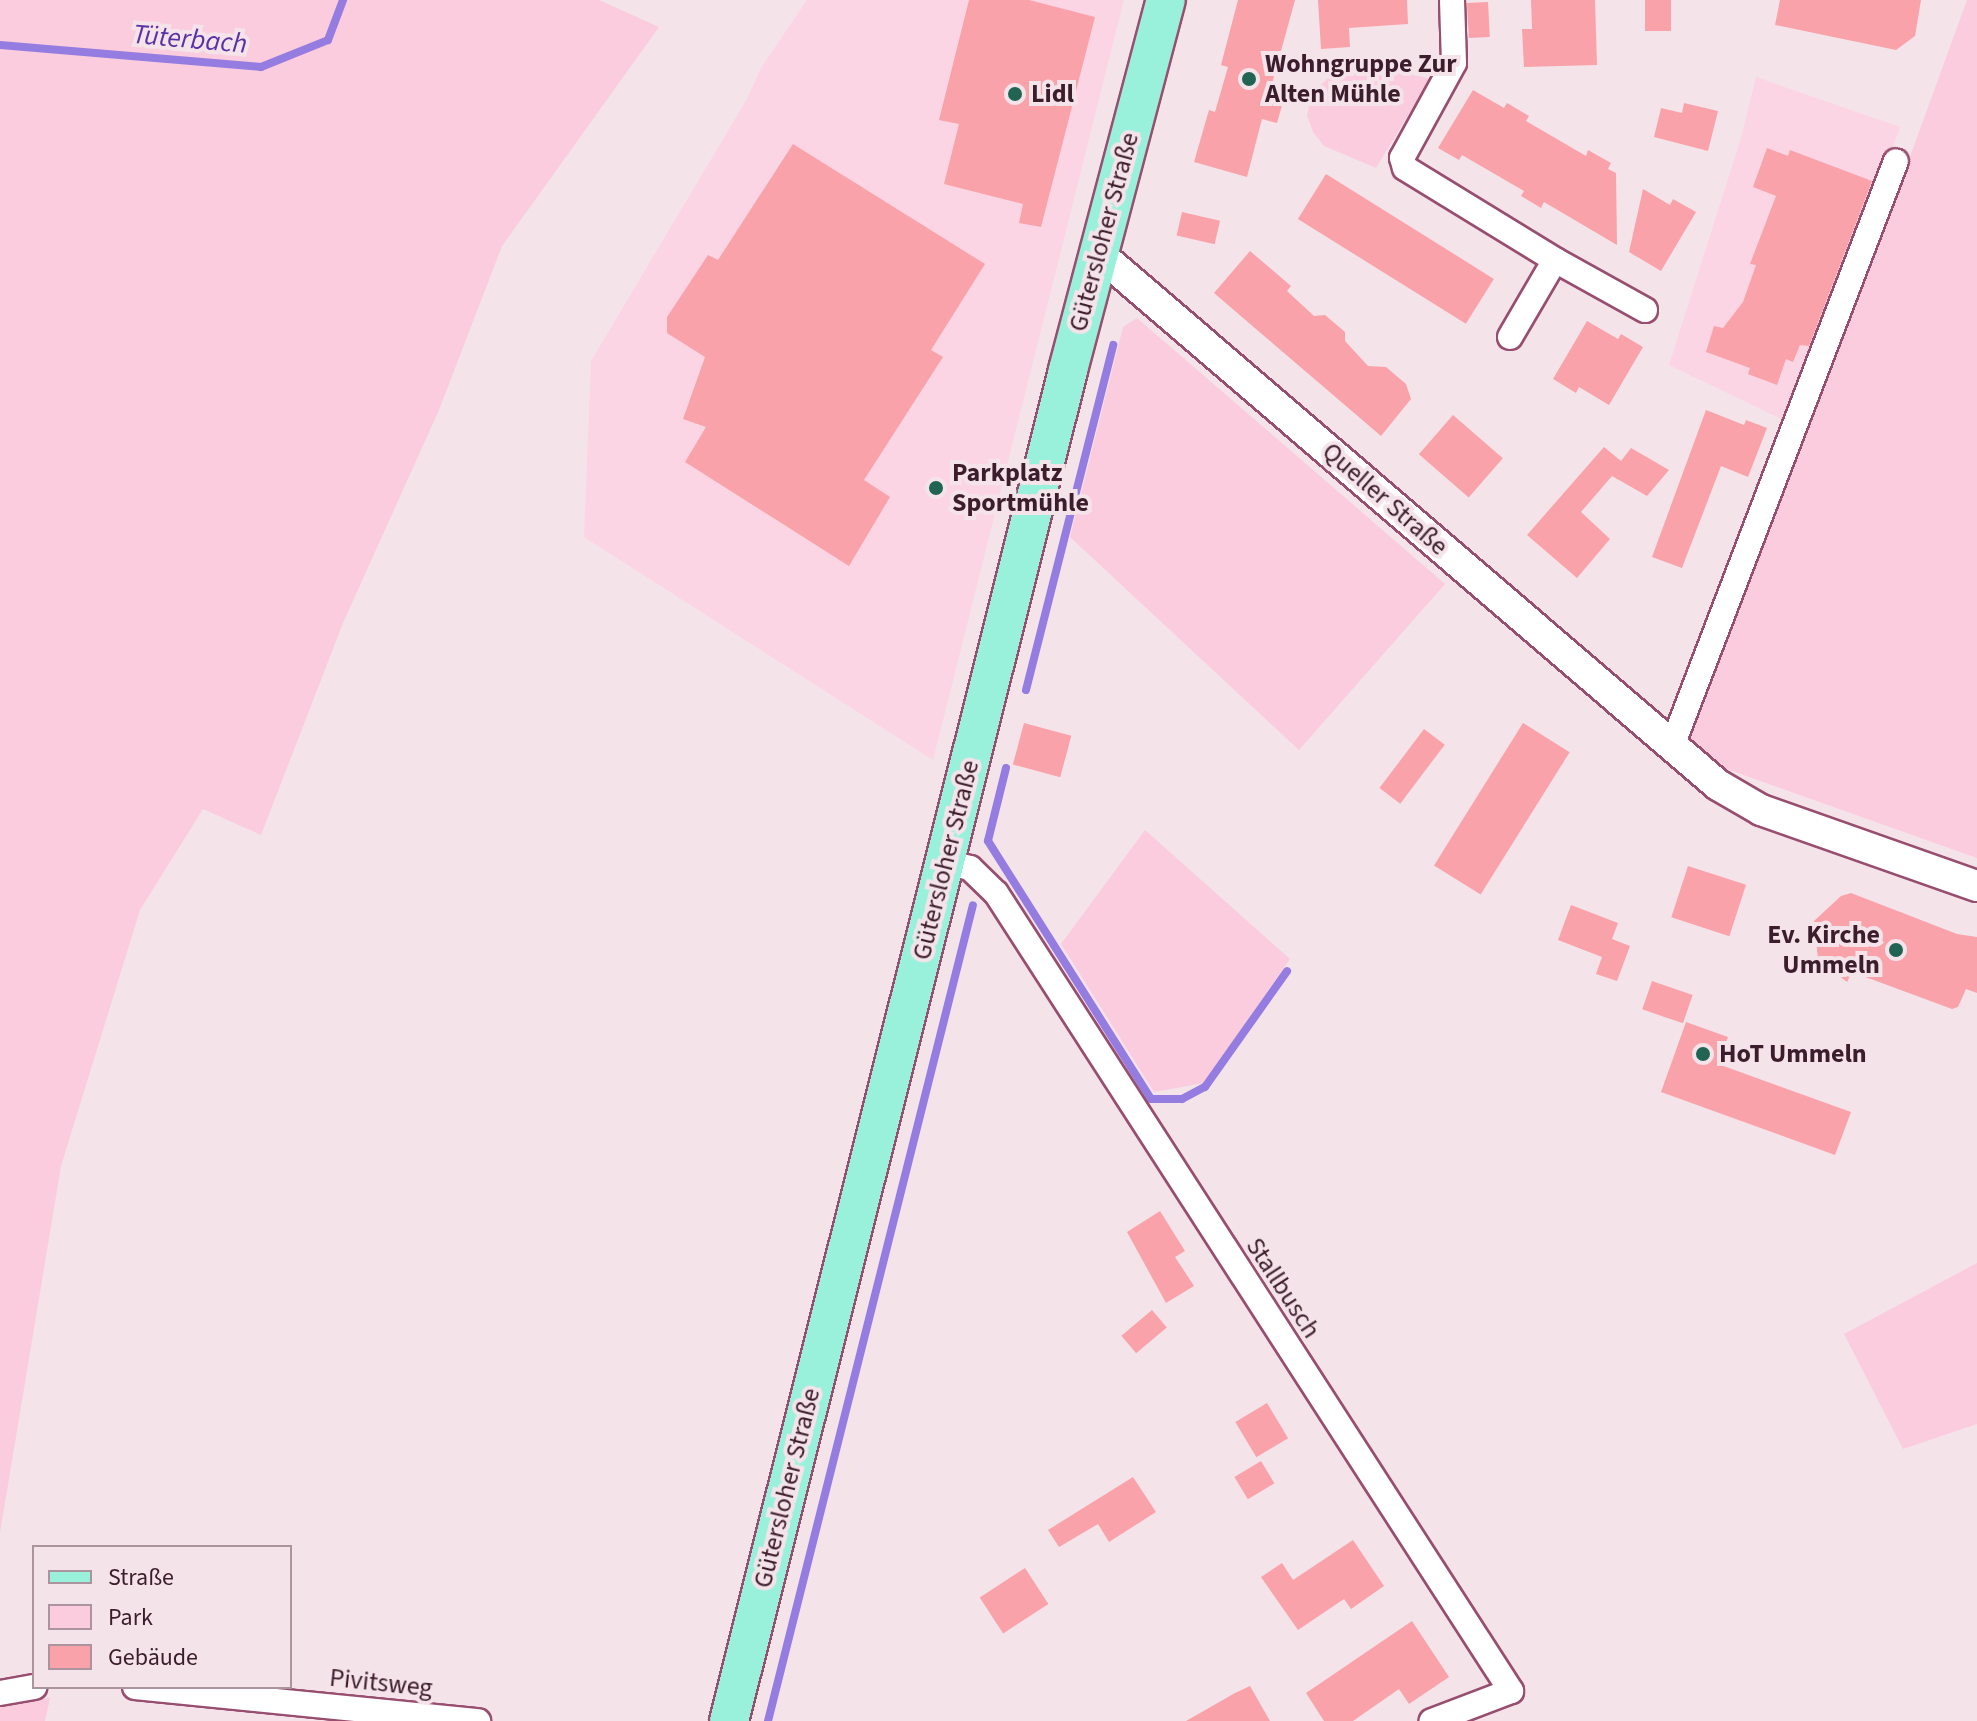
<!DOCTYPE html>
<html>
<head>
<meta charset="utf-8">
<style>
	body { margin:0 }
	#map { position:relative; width:1977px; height:1721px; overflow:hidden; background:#f5e3ea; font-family:"Source Sans 3",sans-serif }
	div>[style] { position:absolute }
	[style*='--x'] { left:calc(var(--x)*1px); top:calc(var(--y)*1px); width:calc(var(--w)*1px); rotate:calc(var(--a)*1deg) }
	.built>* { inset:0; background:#fbd5e3 }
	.green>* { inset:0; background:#faccdd }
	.stream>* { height:8px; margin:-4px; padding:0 4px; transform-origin:4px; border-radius:4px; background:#957ce0 }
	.building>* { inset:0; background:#faa2aa; transform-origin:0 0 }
	.roads { filter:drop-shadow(2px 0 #984e6f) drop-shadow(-2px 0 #984e6f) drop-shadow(0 2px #984e6f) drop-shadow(0 -2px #984e6f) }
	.minor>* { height:24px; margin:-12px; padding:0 12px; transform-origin:12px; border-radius:12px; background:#fff }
	.tertiary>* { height:30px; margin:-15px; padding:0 15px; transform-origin:15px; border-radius:15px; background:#fff }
	.primary>* { height:38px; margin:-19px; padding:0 19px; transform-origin:19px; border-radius:19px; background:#9af1db }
	.dots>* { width:22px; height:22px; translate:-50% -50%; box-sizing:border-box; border:4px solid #f5e3ea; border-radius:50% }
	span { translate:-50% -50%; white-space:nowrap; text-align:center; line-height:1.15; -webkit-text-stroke:8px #f5e3ea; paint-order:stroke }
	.poi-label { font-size:26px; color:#3c1d2b; font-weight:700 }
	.left { translate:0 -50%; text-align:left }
	.right { translate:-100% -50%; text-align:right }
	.street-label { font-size:26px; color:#3c1d2b }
	.water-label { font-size:28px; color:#5931a6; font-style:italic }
	.legend { position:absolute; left:32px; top:1545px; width:260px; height:144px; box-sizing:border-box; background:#f5e3ea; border:2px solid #ab949e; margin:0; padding:10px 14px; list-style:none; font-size:24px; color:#3c1d2b }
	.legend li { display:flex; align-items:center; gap:16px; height:40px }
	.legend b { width:40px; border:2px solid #ab949e }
</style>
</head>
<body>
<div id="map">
	<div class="built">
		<i style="clip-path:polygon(807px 0,1124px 0,933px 760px,584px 537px,591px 361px,747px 99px,761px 68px)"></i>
		<i style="clip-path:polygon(1756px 77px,1900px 127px,1830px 319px,1786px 421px,1669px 365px,1741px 138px)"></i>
	</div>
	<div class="green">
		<i style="clip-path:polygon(0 0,599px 0,659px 27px,502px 246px,439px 410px,343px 623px,261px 835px,203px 809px,140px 910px,61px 1166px,0 1533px)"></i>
		<i style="clip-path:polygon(1967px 0,1977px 0,1977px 858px,1724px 768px,1685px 735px,1907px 165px)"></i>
		<i style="clip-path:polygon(1375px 69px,1401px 71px,1430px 79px,1376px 168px,1324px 146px,1313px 132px,1307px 115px,1312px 94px,1327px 79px,1346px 71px)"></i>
		<i style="clip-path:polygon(1137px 318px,1445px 584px,1299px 750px,1070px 537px,1123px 327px)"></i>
		<i style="clip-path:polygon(1145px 830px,1290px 959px,1204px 1083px,1154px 1092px,1061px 944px)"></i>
		<i style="clip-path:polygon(1977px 1263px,1977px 1424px,1903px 1449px,1844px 1334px)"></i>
		<i style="clip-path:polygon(50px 1698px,45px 1721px,0 1721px,0 1705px)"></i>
	</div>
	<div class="stream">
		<i style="--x:0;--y:45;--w:262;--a:4.8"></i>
		<i style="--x:261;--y:67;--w:72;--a:-21.9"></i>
		<i style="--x:328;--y:40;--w:43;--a:-69.4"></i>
		<i style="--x:1026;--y:690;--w:356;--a:-75.8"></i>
		<i style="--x:1006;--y:768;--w:75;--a:103.9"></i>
		<i style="--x:988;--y:841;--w:305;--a:57.7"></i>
		<i style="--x:1151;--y:1099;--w:31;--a:0"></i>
		<i style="--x:1182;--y:1099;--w:26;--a:-28"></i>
		<i style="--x:1205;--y:1087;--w:142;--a:-54.7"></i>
		<i style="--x:768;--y:1721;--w:841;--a:-75.9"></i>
	</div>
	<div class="building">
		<i style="clip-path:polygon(969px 0,1029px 0,1095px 17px,1041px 227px,1019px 223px,1023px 204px,944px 184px,959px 124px,939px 120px)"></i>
		<i style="clip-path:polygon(1238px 0,1295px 0,1270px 91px,1285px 95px,1277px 123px,1262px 119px,1247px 177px,1194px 162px,1209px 110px,1215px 112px,1228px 67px,1221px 65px)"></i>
		<i style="clip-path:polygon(1318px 0,1407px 0,1408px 24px,1349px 28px,1350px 47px,1321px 49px)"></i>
		<i style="clip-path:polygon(1531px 0,1595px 0,1597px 65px,1524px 67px,1522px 29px,1532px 29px)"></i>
		<i style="left:1645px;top:0;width:26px;height:31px"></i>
		<i style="clip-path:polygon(1780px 0,1921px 0,1915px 36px,1896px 50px,1775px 25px)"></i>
		<i style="left:1488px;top:2px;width:35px;height:21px;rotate:87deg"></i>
		<i style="clip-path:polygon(1473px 90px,1504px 108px,1507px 103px,1529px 116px,1526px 121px,1586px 156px,1588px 150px,1611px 163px,1608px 169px,1616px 173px,1617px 245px,1544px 202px,1541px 208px,1521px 196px,1524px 191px,1462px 155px,1459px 160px,1438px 148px)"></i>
		<i style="clip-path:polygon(1684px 103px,1718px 111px,1708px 151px,1654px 137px,1661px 108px,1682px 113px)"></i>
		<i style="clip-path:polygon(793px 144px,985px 264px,931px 350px,943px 357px,864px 480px,890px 497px,849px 566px,685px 462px,706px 427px,683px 419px,705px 357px,667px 333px,667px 317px,708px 255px,718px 260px)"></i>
		<i style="clip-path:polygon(1767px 148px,1788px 156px,1790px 150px,1872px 181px,1809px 346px,1800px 345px,1793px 362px,1786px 359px,1777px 385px,1748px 374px,1750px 368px,1706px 352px,1714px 326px,1723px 328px,1743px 302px,1756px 265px,1750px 264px,1776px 196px,1753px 187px)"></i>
		<i style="left:1326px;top:174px;width:198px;height:53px;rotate:32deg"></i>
		<i style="clip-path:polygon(1643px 189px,1670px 205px,1673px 199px,1696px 212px,1661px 271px,1629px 252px)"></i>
		<i style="left:1182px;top:212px;width:39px;height:24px;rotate:13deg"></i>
		<i style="clip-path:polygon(1250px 251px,1291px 286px,1287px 291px,1314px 316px,1325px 315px,1345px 332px,1345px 341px,1368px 366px,1386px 367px,1406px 384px,1411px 399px,1381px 436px,1214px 293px)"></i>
		<i style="clip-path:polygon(1587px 321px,1618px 339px,1621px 334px,1643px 347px,1609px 405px,1579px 387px,1576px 393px,1553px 379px)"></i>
		<i style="clip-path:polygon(1706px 410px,1744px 425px,1746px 420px,1767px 428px,1748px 477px,1721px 466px,1682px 568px,1652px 557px)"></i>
		<i style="left:1453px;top:415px;width:66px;height:52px;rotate:41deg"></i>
		<i style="clip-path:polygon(1604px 447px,1621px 461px,1631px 448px,1669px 470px,1647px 496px,1612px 476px,1581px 512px,1610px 539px,1577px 578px,1527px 535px)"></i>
		<i style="left:1024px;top:723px;width:49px;height:43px;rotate:15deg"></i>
		<i style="left:1523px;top:723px;width:55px;height:168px;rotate:32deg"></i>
		<i style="left:1424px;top:729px;width:26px;height:74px;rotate:37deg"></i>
		<i style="left:1688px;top:866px;width:61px;height:54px;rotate:18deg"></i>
		<i style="clip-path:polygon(1851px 893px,1957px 934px,1977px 937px,1977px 993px,1966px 989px,1958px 1007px,1952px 1009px,1852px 972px,1847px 982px,1818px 959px,1814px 921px,1841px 896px)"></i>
		<i style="clip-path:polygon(1571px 905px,1618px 923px,1612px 939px,1630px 946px,1617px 981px,1596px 974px,1602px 957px,1558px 940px)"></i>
		<i style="left:1652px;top:981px;width:43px;height:30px;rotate:19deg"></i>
		<i style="clip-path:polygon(1686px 1022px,1728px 1037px,1718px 1064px,1851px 1112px,1835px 1155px,1661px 1092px)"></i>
		<i style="clip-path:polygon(1160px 1211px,1185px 1251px,1175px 1257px,1194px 1286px,1166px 1303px,1127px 1232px)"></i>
		<i style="left:1152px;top:1310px;width:23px;height:40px;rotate:50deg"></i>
		<i style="left:1267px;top:1403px;width:41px;height:37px;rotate:59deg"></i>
		<i style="left:1261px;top:1461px;width:26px;height:31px;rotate:59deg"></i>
		<i style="clip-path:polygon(1133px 1477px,1156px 1512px,1109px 1542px,1098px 1524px,1059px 1547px,1048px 1530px)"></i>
		<i style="clip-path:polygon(1353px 1540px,1384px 1586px,1351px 1609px,1344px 1599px,1298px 1630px,1261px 1577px,1282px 1563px,1293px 1580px)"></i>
		<i style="left:1025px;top:1568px;width:43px;height:54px;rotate:57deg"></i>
		<i style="clip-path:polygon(1412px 1621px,1449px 1677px,1409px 1704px,1399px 1689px,1353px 1721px,1324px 1721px,1306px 1693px)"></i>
		<i style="clip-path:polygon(1250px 1686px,1270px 1721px,1186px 1721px,1235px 1693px)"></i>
	</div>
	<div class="roads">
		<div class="minor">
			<i style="--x:1452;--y:0;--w:63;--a:88.2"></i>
			<i style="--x:1454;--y:63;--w:108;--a:118.7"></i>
			<i style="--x:1402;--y:158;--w:10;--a:73"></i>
			<i style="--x:1405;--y:168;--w:176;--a:31.5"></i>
			<i style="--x:1555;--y:260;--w:103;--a:29.1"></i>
			<i style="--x:1510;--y:337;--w:89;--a:-59.7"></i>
			<i style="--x:1672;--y:746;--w:626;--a:-69.05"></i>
			<i style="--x:947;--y:862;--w:24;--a:15"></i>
			<i style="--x:970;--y:868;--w:36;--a:44"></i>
			<i style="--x:996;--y:893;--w:950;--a:57.16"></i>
			<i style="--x:1511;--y:1691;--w:85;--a:159.2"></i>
			<i style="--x:135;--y:1687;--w:345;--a:5.7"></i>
			<i style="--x:0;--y:1693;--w:35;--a:-10"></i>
		</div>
		<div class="tertiary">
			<i style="--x:1098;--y:253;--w:817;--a:40.63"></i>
			<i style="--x:1718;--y:785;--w:50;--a:30.2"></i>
			<i style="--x:1761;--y:810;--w:229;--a:19.4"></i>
		</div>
		<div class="primary">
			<i style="--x:729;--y:1721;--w:1393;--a:-75.91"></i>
			<i style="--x:1068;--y:370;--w:383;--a:-75.2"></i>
		</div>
	</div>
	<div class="dots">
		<i style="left:1249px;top:79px;background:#226453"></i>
		<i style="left:1015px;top:94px;background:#226453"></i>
		<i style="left:936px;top:488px;background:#226453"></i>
		<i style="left:1896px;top:950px;background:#226453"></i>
		<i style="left:1703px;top:1054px;background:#226453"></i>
	</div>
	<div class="poi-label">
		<span class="left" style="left:1265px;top:79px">Wohngruppe Zur<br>Alten Mühle</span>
		<span class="left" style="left:1031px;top:94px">Lidl</span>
		<span class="left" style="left:952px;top:488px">Parkplatz<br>Sportmühle</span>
		<span class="right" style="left:1880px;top:950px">Ev. Kirche<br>Ummeln</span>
		<span class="left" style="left:1719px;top:1054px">HoT Ummeln</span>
	</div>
	<div class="street-label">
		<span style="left:1104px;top:232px;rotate:-75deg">Gütersloher Straße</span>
		<span style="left:1385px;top:499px;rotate:41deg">Queller Straße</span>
		<span style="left:946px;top:860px;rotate:-76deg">Gütersloher Straße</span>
		<span style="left:1283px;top:1288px;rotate:57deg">Stallbusch</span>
		<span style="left:787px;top:1488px;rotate:-76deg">Gütersloher Straße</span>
		<span style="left:381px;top:1683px;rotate:6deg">Pivitsweg</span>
	</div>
	<div class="water-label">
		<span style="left:190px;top:39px;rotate:5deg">Tüterbach</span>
	</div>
	<ul class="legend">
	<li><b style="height:10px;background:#9af1db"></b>Straße</li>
	<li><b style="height:22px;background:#faccdd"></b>Park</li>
	<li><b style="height:22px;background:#faa2aa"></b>Gebäude</li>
	</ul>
</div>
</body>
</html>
